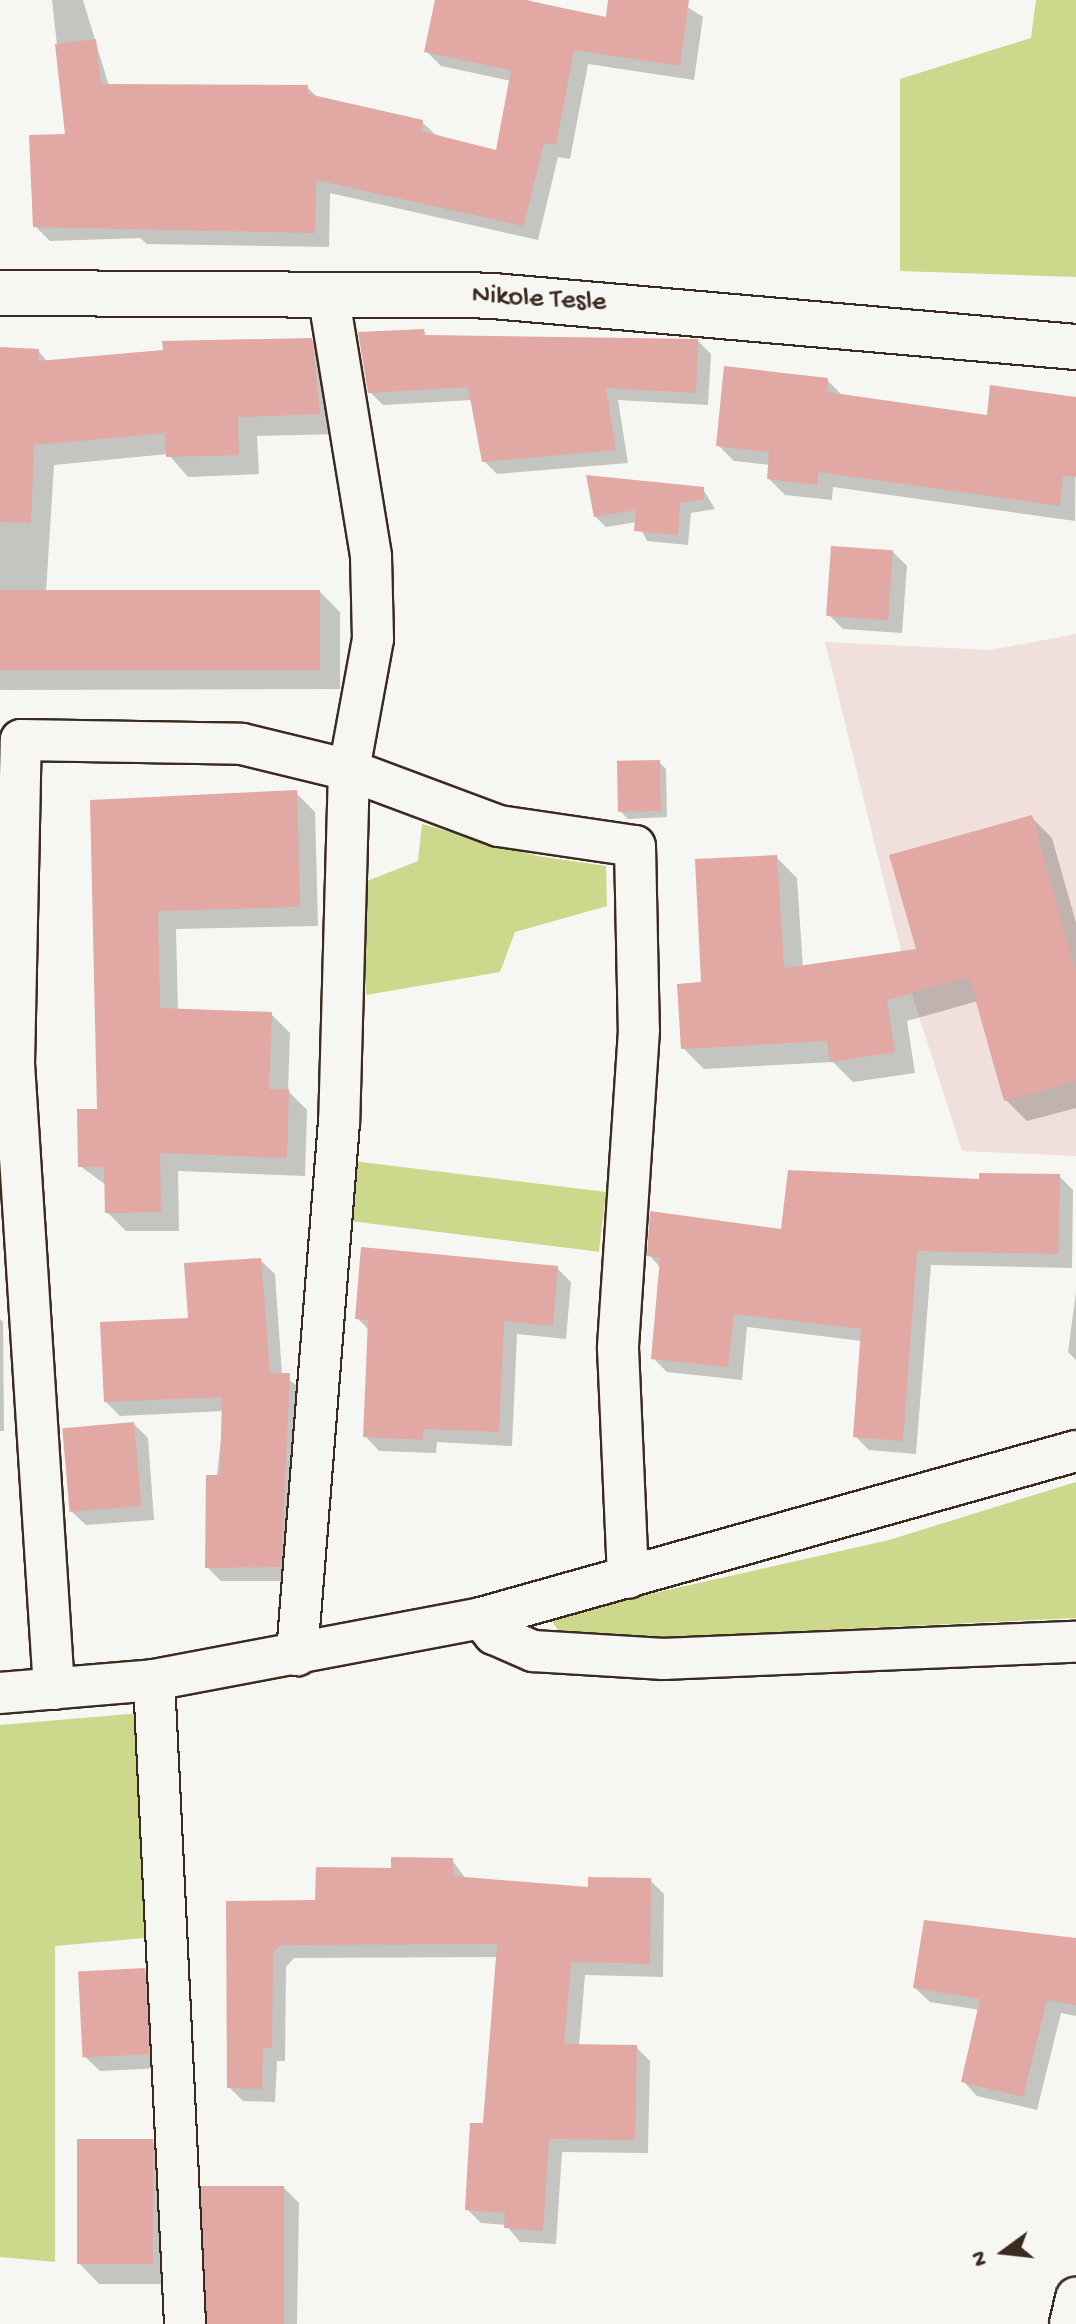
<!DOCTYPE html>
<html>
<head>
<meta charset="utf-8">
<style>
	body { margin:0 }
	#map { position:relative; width:1076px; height:2324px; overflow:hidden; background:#f6f6f2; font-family:"Gochi Hand",sans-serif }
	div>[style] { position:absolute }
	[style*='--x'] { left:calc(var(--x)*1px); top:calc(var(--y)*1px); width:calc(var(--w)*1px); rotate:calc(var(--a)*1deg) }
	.built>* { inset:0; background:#f0dfda }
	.green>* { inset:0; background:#ccd88b; transform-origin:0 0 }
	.shadow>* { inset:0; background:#0003 }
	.building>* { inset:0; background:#e2a8a3; transform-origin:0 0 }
	.roads { filter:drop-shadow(2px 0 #3b2a1e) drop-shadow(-2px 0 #3b2a1e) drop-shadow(0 2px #3b2a1e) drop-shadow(0 -2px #3b2a1e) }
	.street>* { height:40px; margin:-20px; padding:0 20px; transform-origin:20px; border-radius:20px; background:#f6f6f2 }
	.secondary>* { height:44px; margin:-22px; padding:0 22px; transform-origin:22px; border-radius:22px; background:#f6f6f2 }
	span { translate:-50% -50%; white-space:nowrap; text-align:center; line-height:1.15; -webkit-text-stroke:7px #f6f6f2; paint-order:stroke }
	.street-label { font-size:28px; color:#3b2a1e }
	.north { position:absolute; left:964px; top:2212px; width:80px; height:80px; -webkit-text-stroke:6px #f6f6f2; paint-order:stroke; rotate:255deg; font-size:22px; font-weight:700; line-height:32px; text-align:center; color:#3b2a1e }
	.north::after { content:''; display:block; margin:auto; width:28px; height:36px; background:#3b2a1e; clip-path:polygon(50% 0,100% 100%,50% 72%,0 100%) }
</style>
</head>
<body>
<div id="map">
	<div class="built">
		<i style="clip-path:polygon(1076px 634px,1076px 1156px,962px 1151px,911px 991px,825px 642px,990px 650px)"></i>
	</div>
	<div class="green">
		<i style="clip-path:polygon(1036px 0,1076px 0,1076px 277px,900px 271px,900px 79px,1031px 38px)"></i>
		<i style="clip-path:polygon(422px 824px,537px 856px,606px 866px,607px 906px,515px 932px,500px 972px,366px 995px,362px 883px,418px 861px)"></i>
		<i style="left:353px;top:1161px;width:255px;height:60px;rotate:7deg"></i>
		<i style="clip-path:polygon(1076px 1482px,1076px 1618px,607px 1640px,561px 1634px,549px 1617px,889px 1540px)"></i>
		<i style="clip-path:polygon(141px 1713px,155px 1937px,55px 1946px,55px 2262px,0 2257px,0 1725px)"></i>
	</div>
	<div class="shadow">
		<i style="clip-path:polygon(52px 0,83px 0,109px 86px,307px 87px,319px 99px,422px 122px,438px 137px,498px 152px,511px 81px,441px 66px,426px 51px,439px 0,527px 0,607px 19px,610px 0,676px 0,703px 17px,694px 80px,588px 64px,570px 159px,558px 157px,538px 240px,330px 193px,329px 247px,147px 244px,140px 238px,50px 241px,35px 226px,67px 135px)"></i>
		<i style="clip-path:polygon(311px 340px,332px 361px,339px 434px,257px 436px,259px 474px,188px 477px,168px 454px,54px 465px,46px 592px,320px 592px,340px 612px,340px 689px,0 690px,0 349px,38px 351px,48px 362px)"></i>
		<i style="clip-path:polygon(698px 341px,711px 354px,708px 405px,618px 400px,628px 463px,497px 474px,484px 461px,472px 400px,383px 405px,370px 392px)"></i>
		<i style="clip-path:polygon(827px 380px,844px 397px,989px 417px,1076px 401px,1075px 521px,833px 487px,832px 500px,785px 495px,769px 479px,770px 465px,734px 461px,718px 445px)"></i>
		<i style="clip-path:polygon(703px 489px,715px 509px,691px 513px,688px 545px,647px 541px,637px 522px,606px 527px,595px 516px)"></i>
		<i style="clip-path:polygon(893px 552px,907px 566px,902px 633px,843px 629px,829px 615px)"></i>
		<i style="clip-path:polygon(659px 762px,666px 769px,667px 817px,628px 819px,621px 812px)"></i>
		<i style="clip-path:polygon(296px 793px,315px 812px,318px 926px,176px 929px,178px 1010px,271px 1014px,290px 1033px,288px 1091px,307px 1110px,305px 1176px,178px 1171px,179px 1231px,126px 1231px,107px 1212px,106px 1185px,80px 1166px,99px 1111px,92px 802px)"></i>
		<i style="clip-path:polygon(1031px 817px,1052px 838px,1076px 923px,1076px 1108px,1027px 1121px,1006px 1100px,978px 1001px,907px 1021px,915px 1073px,853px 1082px,833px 1062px,704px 1069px,683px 1048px,703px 984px,776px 857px,797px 878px,803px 968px,918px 951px)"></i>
		<i style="clip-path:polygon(1059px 1176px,1073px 1190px,1072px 1268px,931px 1265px,916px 1454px,869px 1450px,855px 1436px,862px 1341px,747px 1327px,742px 1380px,667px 1372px,653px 1358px,661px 1268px,649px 1255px,783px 1231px,981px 1181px)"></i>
		<i style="clip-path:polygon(260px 1260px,275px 1274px,282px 1375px,303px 1390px,294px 1581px,221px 1581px,207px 1567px,224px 1411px,120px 1416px,106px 1402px)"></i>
		<i style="clip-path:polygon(557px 1268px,571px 1282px,566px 1339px,517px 1334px,512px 1446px,437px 1442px,436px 1453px,379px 1451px,365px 1436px,369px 1330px,357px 1318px)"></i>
		<i style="clip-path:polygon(1076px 1292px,1076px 1360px,1068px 1352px)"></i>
		<i style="clip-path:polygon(0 1319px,3px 1322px,4px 1431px,0 1431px)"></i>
		<i style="clip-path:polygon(134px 1424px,148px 1438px,154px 1520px,86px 1525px,71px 1511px)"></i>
		<i style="clip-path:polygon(452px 1860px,466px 1879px,590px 1889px,650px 1880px,664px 1894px,663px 1977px,585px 1975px,579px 2046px,636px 2047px,650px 2061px,648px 2153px,562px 2152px,556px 2244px,520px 2242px,506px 2225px,481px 2223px,467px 2209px,485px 2126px,498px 1957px,294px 1958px,286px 1967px,285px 2061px,277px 2061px,275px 2102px,243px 2101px,229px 2087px,228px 1903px,317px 1902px,393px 1870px)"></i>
		<i style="clip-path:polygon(1076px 1942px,1076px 2016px,1061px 2013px,1037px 2110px,977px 2096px,963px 2081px,980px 2010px,930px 2002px,915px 1988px)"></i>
		<i style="clip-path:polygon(144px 1970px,158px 1984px,162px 2068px,100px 2071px,85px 2057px)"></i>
		<i style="clip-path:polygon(152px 2141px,173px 2161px,179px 2284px,99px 2284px,79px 2263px)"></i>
		<i style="clip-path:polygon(284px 2188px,299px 2203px,297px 2324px,210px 2324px)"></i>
	</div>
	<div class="building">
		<i style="clip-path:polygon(435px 0,524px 0,606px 17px,608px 0,689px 0,680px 66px,574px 50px,556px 145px,544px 143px,524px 226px,316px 180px,315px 233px,33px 227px,29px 135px,65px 134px,55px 44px,96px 39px,101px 84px,308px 85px,308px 94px,423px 120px,421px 131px,496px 150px,511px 70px,424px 52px)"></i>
		<i style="clip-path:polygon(424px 329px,425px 335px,698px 339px,696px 393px,606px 388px,616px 450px,482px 462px,468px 387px,368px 393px,358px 332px)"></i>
		<i style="clip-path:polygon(312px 338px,320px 414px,238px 417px,239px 455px,166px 457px,165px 433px,34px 445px,31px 523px,0 522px,0 347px,39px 349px,38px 361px,163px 350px,162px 341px)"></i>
		<i style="clip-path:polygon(724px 366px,828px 378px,827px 392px,987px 415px,990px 385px,1076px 397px,1076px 477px,1063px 476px,1060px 506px,818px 472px,817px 485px,767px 479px,769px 452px,716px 446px)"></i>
		<i style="clip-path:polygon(586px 475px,704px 487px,704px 499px,680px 503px,678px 535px,634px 531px,636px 510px,594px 517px)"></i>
		<i style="left:831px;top:546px;width:62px;height:70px;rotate:4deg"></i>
		<i style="left:0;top:590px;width:320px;height:80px"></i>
		<i style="left:660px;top:760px;width:51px;height:43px;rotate:89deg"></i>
		<i style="clip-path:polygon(297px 790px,300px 907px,158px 911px,160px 1008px,272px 1012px,269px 1089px,289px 1089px,287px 1158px,160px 1153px,161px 1212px,105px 1213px,104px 1167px,78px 1167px,77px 1109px,97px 1109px,90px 800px)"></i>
		<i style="clip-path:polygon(1032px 815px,1076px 973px,1076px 1081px,1004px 1101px,969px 977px,887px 1000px,895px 1052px,830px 1062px,827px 1041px,681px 1049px,677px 984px,701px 982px,695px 859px,777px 855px,784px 968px,916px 949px,889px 855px)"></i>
		<i style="clip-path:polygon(788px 1170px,979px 1179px,979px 1173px,1060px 1174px,1058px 1254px,917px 1251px,903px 1441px,853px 1437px,861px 1329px,734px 1314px,728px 1367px,651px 1359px,660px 1258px,647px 1256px,650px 1211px,781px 1229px)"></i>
		<i style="clip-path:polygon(361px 1247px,558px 1266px,553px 1326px,504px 1321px,499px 1432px,424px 1429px,423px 1440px,363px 1437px,368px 1320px,355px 1319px)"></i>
		<i style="clip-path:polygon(261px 1258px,270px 1373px,290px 1373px,281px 1567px,205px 1568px,206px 1475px,220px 1475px,222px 1397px,104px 1402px,100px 1322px,188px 1318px,184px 1263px)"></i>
		<i style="left:134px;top:1422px;width:84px;height:72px;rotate:85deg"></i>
		<i style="clip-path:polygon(391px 1857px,453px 1858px,453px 1876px,588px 1887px,588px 1877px,651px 1878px,650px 1964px,571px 1962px,564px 2044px,637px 2045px,635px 2140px,549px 2139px,543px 2231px,504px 2228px,505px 2213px,465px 2210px,470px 2123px,483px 2123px,497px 1944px,280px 1945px,273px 1952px,272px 2048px,263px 2048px,262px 2089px,227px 2088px,226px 1901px,315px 1900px,316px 1867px,391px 1868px)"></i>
		<i style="clip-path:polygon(924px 1920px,1076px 1938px,1076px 2005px,1047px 2000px,1023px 2097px,961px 2082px,980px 1999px,913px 1988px)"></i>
		<i style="left:145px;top:1968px;width:86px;height:67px;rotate:87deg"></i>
		<i style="left:77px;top:2139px;width:76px;height:125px"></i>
		<i style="left:201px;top:2186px;width:83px;height:138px"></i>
	</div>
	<div class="roads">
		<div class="street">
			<i style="--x:328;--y:293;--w:267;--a:80.7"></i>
			<i style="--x:371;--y:557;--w:82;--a:88.6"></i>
			<i style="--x:373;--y:639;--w:133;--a:100.4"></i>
			<i style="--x:349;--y:770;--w:160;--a:20.5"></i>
			<i style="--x:499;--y:826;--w:137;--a:8.4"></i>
			<i style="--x:635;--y:846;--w:184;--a:88.8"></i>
			<i style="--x:639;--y:1030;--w:319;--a:93.8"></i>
			<i style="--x:618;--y:1348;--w:230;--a:87.5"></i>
			<i style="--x:481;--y:1618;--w:21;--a:51"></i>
			<i style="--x:494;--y:1634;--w:43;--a:23.6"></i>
			<i style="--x:533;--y:1651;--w:131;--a:3.5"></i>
			<i style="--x:664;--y:1659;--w:412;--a:-2.4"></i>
			<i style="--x:154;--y:1680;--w:645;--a:87.24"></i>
			<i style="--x:54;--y:1689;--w:626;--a:-93.66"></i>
			<i style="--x:14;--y:1064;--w:324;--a:-88.8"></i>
			<i style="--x:21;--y:740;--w:221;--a:1"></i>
			<i style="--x:242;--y:744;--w:110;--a:13.7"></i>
			<i style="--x:349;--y:770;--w:352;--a:91.6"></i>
			<i style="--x:339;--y:1122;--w:535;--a:94.51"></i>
			<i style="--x:0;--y:1693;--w:155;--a:-4.8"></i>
			<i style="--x:154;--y:1680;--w:333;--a:-10.7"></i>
			<i style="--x:481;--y:1618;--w:618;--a:-15.68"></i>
			<i style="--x:1070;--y:2324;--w:27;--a:-77"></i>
		</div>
		<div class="secondary">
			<i style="--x:0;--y:293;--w:493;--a:0.3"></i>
			<i style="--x:493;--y:296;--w:585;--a:5"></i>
		</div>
	</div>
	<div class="street-label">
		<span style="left:539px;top:300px;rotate:3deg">Nikole Tesle</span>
	</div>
	<div class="north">N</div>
</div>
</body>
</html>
